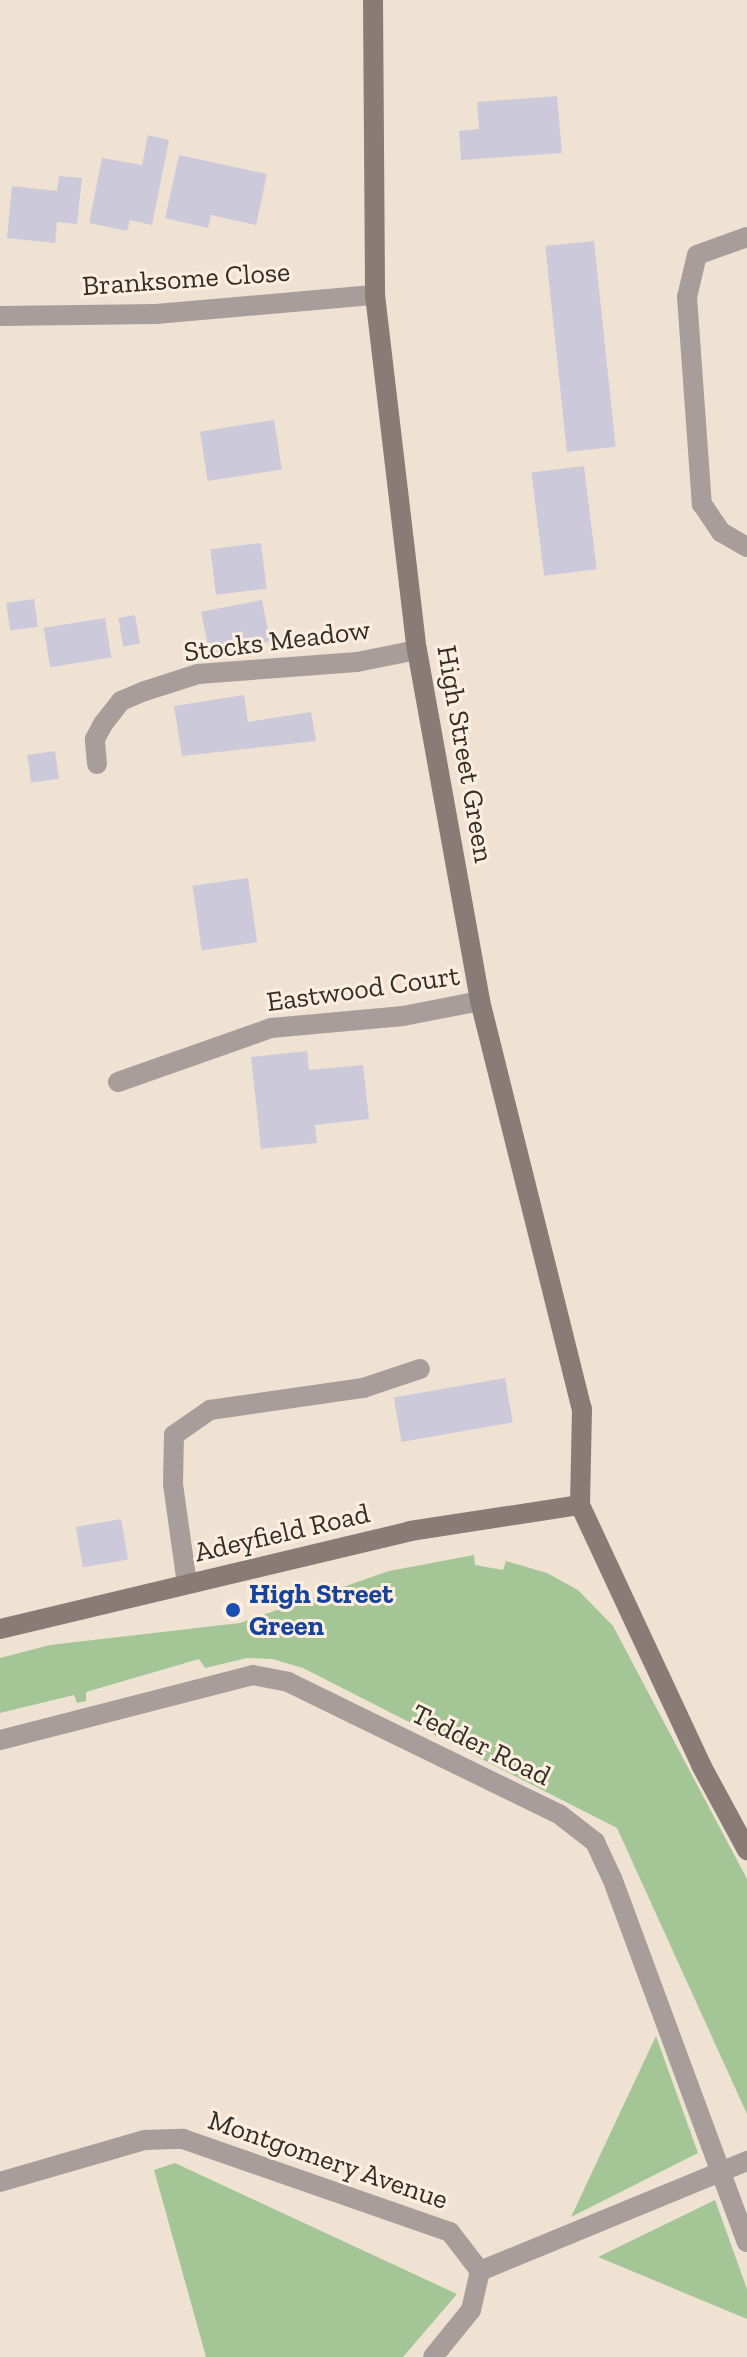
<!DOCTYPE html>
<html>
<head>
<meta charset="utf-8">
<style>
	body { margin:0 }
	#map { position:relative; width:747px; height:2357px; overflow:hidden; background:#efe2d3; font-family:"Zilla Slab",serif }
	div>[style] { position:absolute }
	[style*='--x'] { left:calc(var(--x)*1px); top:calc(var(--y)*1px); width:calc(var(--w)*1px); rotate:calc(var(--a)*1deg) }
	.green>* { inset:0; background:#a4c697 }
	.building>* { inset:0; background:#ccc9db; transform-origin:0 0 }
	.street>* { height:20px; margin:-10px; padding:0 10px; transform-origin:10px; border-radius:10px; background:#a79e9b }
	.secondary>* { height:20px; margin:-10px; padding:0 10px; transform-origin:10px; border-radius:10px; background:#897c77 }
	.dots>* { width:22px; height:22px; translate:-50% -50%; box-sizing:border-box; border:4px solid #fdefe0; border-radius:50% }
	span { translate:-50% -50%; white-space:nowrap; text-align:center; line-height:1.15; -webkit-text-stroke:6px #fdefe0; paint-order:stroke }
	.street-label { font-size:28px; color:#332e28 }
	.transit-label { font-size:28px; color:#164399; font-weight:700 }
	.left { translate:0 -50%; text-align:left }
</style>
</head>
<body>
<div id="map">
	<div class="green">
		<i style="clip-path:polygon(474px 1555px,475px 1565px,503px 1570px,506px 1561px,547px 1573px,578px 1590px,613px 1626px,747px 1879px,747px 2114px,617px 1828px,303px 1668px,272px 1659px,247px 1658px,205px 1668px,199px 1659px,86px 1692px,86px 1701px,77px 1703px,74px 1695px,0 1713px,0 1658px,50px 1645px,240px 1623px,389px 1571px)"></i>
		<i style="clip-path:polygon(656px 2036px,698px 2153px,571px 2217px)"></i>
		<i style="clip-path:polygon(175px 2163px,457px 2294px,403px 2357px,206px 2357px,154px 2170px)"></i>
		<i style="clip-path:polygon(715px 2200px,747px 2289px,747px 2319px,598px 2257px)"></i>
	</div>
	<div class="building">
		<i style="clip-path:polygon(557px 96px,562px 153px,461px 160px,459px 131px,479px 129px,477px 102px)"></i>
		<i style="clip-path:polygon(148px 135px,169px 140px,152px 225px,130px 220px,127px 231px,89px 223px,102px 158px,142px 165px)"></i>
		<i style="clip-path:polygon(179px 155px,267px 174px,256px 225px,211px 215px,208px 228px,165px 218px)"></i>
		<i style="clip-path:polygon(59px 176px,82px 178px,77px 224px,57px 222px,55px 243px,7px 238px,12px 186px,57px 191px)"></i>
		<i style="left:594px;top:241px;width:207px;height:49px;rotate:84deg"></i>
		<i style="left:274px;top:420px;width:50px;height:75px;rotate:81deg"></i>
		<i style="left:584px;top:466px;width:104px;height:53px;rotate:83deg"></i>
		<i style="left:261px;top:543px;width:46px;height:51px;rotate:83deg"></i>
		<i style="left:34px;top:599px;width:28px;height:28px;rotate:82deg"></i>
		<i style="left:262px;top:600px;width:42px;height:62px;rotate:79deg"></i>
		<i style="left:135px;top:615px;width:29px;height:17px;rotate:80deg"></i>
		<i style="left:105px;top:618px;width:40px;height:62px;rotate:81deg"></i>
		<i style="clip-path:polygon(244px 695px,248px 722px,311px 712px,316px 741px,182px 756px,174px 706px)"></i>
		<i style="left:55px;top:751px;width:28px;height:28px;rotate:82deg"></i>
		<i style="left:248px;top:878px;width:65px;height:56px;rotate:82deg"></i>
		<i style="clip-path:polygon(307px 1051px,309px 1070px,363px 1065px,369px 1119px,315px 1125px,317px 1143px,261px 1149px,251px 1057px)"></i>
		<i style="left:505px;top:1378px;width:45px;height:113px;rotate:80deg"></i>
		<i style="left:121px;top:1519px;width:41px;height:46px;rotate:80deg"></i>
	</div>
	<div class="street">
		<i style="--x:747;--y:237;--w:53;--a:160.2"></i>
		<i style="--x:697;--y:255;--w:43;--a:103.4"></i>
		<i style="--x:687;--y:297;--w:208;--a:85.9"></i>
		<i style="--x:702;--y:504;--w:34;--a:56"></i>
		<i style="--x:721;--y:532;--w:30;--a:30"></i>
		<i style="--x:0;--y:316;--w:156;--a:-0.7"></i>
		<i style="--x:156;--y:314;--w:220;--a:-5"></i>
		<i style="--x:97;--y:764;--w:25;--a:-95"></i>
		<i style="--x:95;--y:739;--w:17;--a:-62"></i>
		<i style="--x:103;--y:724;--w:29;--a:-52"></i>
		<i style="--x:121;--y:701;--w:26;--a:-23"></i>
		<i style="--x:145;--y:691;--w:56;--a:-17.8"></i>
		<i style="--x:198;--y:674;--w:159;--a:-4.3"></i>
		<i style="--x:357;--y:662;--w:61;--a:-11.3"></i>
		<i style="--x:118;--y:1082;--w:162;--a:-19.4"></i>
		<i style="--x:271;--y:1028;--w:133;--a:-5.2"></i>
		<i style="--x:403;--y:1016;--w:78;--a:-11"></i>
		<i style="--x:187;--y:1584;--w:100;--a:-98"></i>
		<i style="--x:173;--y:1485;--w:50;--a:-88.9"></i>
		<i style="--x:174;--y:1435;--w:44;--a:-34.8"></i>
		<i style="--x:210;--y:1410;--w:155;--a:-8.2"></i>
		<i style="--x:363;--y:1388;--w:60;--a:-18.4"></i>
		<i style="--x:0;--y:1740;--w:261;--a:-14.4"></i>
		<i style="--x:253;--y:1675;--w:36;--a:11"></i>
		<i style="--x:288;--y:1682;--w:301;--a:26"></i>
		<i style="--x:559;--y:1814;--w:46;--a:37.9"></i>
		<i style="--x:595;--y:1842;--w:40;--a:65"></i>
		<i style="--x:612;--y:1878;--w:388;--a:69.7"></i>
		<i style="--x:0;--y:2182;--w:151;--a:-16.2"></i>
		<i style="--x:145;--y:2140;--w:38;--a:-2"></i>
		<i style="--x:183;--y:2139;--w:283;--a:19.2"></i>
		<i style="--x:450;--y:2232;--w:49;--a:52.4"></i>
		<i style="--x:480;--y:2271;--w:40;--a:103"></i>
		<i style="--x:471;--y:2310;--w:60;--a:129"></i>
		<i style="--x:480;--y:2271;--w:289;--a:-22.4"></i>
	</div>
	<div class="secondary">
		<i style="--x:373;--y:0;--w:295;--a:89.6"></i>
		<i style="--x:375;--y:295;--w:357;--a:83.3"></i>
		<i style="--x:417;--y:650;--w:357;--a:79.8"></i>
		<i style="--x:480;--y:1001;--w:421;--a:76"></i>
		<i style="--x:582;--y:1409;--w:96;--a:91.2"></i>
		<i style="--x:580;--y:1505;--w:287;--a:65"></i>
		<i style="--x:701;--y:1765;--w:97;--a:61.6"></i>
		<i style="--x:0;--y:1629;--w:422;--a:-13.4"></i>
		<i style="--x:410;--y:1531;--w:172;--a:-8.7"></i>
	</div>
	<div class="dots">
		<i style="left:233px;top:1610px;background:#1a4fb4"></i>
	</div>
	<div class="street-label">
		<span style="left:186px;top:279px;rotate:-4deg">Branksome Close</span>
		<span style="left:277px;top:641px;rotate:-7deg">Stocks Meadow</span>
		<span style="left:465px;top:754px;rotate:80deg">High Street Green</span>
		<span style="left:363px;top:989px;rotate:-8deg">Eastwood Court</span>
		<span style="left:282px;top:1533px;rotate:-13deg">Adeyfield Road</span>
		<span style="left:481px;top:1745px;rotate:26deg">Tedder Road</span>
		<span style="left:328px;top:2160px;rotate:19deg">Montgomery Avenue</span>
	</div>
	<div class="transit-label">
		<span class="left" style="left:249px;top:1610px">High Street<br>Green</span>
	</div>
</div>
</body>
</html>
